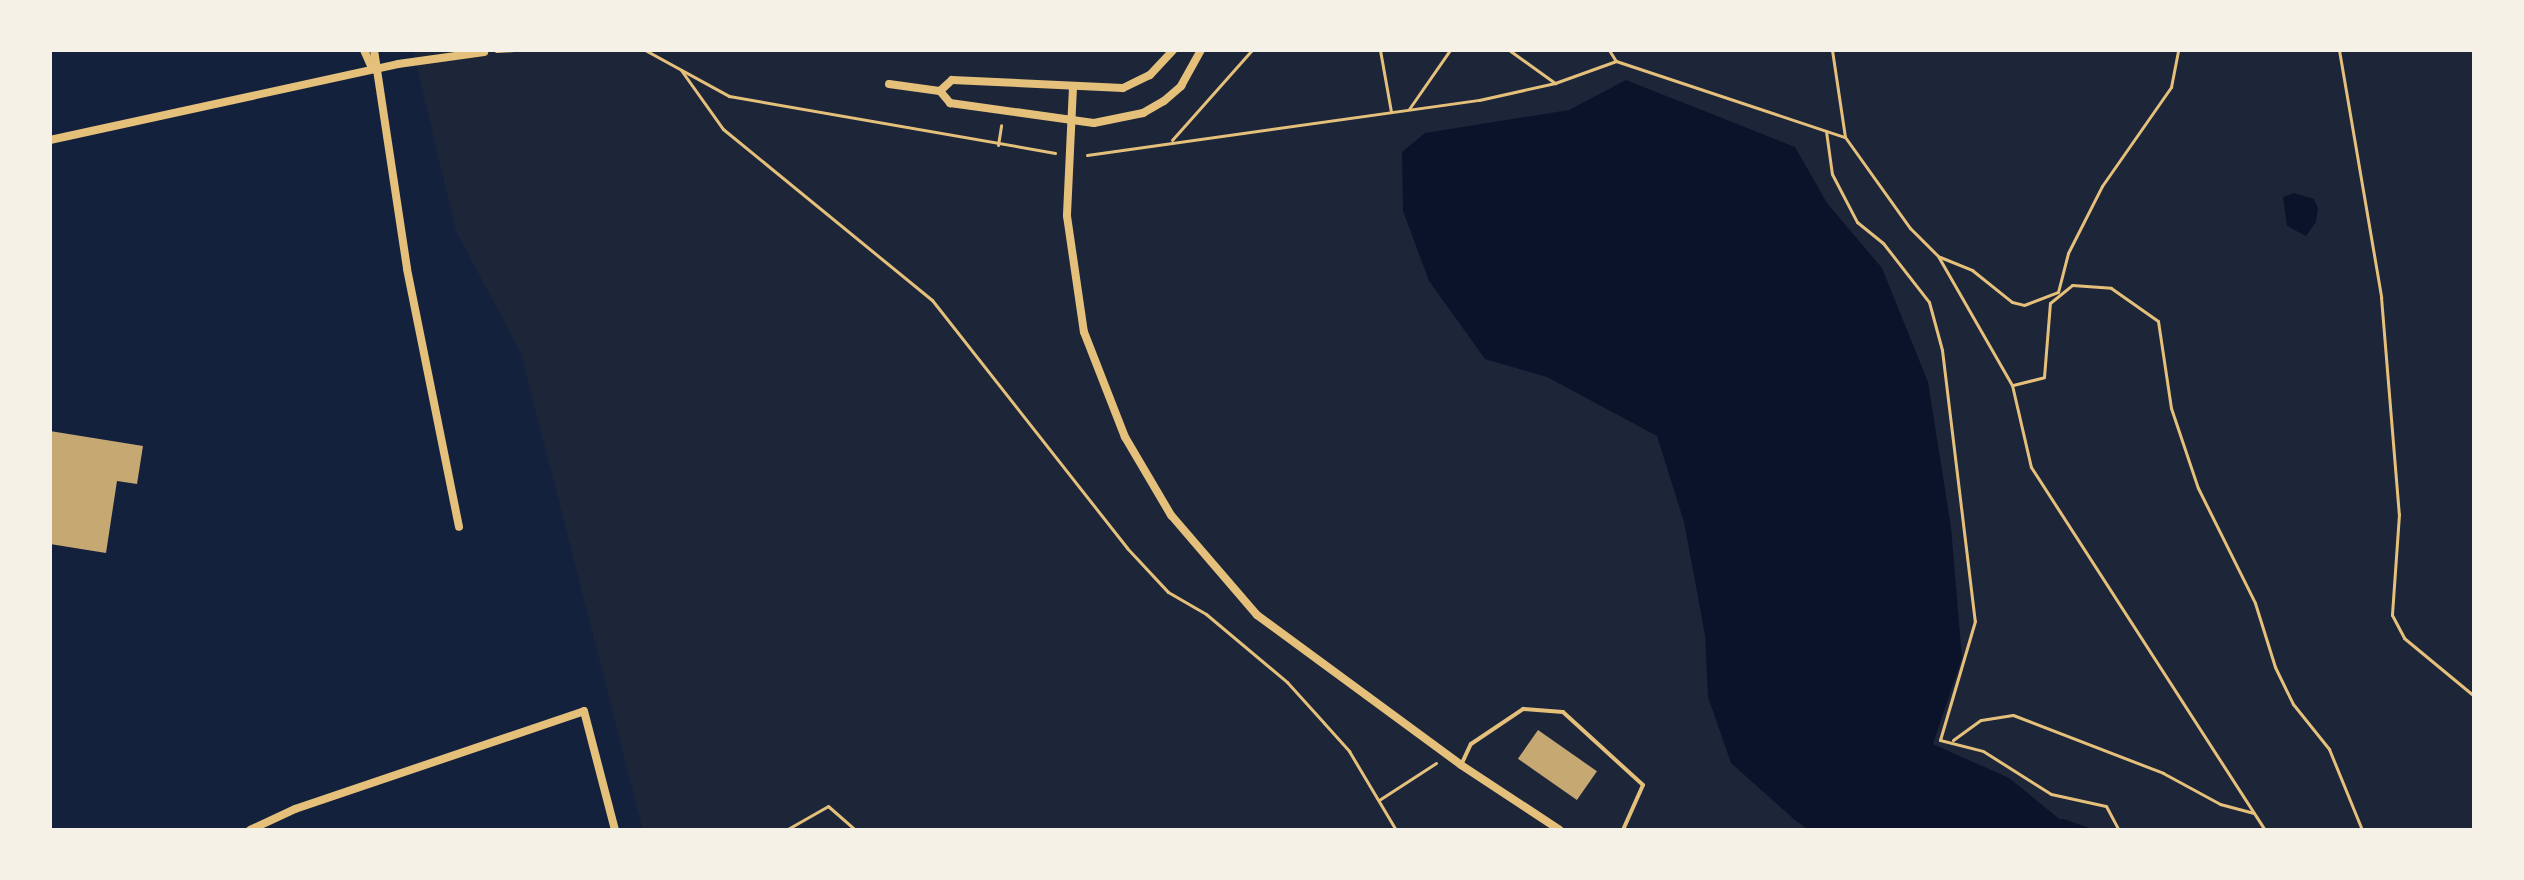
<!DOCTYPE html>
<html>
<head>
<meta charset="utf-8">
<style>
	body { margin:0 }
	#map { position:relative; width:2524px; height:880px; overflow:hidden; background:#14213d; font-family:Poppins,sans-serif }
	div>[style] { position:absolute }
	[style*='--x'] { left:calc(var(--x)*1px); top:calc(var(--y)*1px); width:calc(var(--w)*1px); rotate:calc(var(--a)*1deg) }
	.green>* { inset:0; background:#1d2539 }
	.water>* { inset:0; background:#0b132b }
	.stream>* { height:6px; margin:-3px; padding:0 3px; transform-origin:3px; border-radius:3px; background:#0b132b }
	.building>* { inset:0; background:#c6a872; transform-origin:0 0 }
	.path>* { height:3px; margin:-1.5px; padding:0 1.5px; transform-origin:1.5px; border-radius:1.5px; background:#e5c07b }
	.service>* { height:4px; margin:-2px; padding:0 2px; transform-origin:2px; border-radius:2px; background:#e5c07b }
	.minor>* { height:8px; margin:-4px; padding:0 4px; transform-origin:4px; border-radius:4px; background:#e5c07b }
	span { translate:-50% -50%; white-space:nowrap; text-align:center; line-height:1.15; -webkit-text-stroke:6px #f6f1e7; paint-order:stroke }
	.frame { position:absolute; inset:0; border:52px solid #f6f1e7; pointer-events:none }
</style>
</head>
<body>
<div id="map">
	<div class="green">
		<i style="clip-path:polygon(413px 50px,2474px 50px,2474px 830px,643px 830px,521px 353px,456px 231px)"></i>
	</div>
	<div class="water">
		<i style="clip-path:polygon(1626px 80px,1795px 147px,1827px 203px,1882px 268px,1928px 382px,1951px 527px,1962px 658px,1933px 744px,2009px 778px,2073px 830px,1809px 830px,1796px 821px,1731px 763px,1708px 697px,1705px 635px,1684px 522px,1657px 436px,1547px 377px,1485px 359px,1429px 281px,1403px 211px,1402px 152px,1425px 133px,1569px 110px)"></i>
		<i style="clip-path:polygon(2294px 193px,2314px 199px,2318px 208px,2316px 222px,2306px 236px,2287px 226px,2283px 197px)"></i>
	</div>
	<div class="stream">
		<i style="--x:2063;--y:822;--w:24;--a:19"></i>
	</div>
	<div class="building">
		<i style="clip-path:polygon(50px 431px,143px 446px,137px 484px,117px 481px,106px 553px,50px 544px)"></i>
		<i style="left:1538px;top:730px;width:72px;height:35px;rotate:35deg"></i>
	</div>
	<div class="path">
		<i style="--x:645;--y:50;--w:96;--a:28.7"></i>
		<i style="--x:729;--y:96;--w:331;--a:9.9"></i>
		<i style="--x:1380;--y:50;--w:63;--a:79.9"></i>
		<i style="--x:1509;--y:50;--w:57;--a:35.7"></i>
		<i style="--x:1609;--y:50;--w:13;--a:58"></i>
		<i style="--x:1832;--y:50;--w:88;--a:81.5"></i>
		<i style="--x:2339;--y:50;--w:251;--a:80.3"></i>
		<i style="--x:2381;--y:297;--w:218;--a:85.3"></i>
		<i style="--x:2399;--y:514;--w:101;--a:94"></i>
		<i style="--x:2392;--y:615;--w:26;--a:62"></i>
		<i style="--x:2404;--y:638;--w:91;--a:39.6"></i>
		<i style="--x:496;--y:51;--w:18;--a:-3"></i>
		<i style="--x:681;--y:70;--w:72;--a:54.6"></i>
		<i style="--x:723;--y:129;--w:270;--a:39.3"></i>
		<i style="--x:932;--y:300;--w:315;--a:51.8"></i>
		<i style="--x:1127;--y:548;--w:60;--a:47"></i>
		<i style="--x:1168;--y:592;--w:44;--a:30.1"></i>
		<i style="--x:1206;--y:614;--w:106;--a:40"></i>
		<i style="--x:1287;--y:682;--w:55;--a:47.9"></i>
		<i style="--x:1324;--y:723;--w:38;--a:48"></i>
		<i style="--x:1349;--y:751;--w:92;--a:59.3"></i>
		<i style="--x:1409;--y:109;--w:72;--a:-55.2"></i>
		<i style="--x:1826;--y:131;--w:43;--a:82.1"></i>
		<i style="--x:1832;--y:174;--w:54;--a:62.5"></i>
		<i style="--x:1857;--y:222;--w:33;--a:39"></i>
		<i style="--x:1883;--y:243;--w:75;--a:52.1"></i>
		<i style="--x:1929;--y:302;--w:50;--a:74.8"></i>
		<i style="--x:1942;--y:350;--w:273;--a:83.1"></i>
		<i style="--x:1975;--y:621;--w:124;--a:106.4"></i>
		<i style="--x:1940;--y:740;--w:44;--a:14.3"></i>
		<i style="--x:1983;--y:751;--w:80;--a:32.3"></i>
		<i style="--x:2051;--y:794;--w:56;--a:12.3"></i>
		<i style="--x:2106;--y:806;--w:27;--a:62"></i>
		<i style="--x:1172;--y:140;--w:120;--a:-48.4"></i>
		<i style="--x:998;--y:145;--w:20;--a:-81"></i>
		<i style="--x:1087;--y:155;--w:396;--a:-8"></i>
		<i style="--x:1479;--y:100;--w:78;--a:-12.6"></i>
		<i style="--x:1555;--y:83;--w:65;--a:-19.8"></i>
		<i style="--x:1616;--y:61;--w:241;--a:18.4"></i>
		<i style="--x:1845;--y:137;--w:112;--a:54.5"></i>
		<i style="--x:1910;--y:228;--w:40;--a:45"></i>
		<i style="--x:1938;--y:256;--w:149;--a:60.2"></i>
		<i style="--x:2012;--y:385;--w:84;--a:77"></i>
		<i style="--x:2031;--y:467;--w:432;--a:57.2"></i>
		<i style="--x:1940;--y:257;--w:35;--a:22"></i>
		<i style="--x:1972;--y:270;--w:51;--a:38.7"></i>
		<i style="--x:2012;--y:302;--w:12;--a:14"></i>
		<i style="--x:2024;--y:305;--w:36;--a:-21"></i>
		<i style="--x:2058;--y:292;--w:40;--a:-75.6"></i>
		<i style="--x:2068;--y:253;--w:75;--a:-63.1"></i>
		<i style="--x:2102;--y:186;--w:121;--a:-55.1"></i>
		<i style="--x:2171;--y:87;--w:38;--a:-79"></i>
		<i style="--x:2013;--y:385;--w:32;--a:-14"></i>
		<i style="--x:2044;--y:377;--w:74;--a:-85.4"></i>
		<i style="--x:2050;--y:303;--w:28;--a:-39"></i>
		<i style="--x:2072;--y:285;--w:39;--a:4"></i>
		<i style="--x:2111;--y:288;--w:57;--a:35.1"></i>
		<i style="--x:2158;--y:321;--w:88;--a:81.5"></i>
		<i style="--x:2171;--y:408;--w:84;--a:71.4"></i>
		<i style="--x:2198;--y:488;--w:128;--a:63.6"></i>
		<i style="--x:2255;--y:603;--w:67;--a:72.6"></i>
		<i style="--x:2275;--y:667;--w:41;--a:64.1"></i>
		<i style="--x:2293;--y:704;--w:58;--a:51.3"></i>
		<i style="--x:2329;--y:749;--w:87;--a:67.8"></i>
		<i style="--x:1953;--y:740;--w:34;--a:-36"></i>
		<i style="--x:1981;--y:720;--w:32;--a:-9"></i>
		<i style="--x:2013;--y:715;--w:161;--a:21.1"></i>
		<i style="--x:2163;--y:773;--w:65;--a:28.5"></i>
		<i style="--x:2220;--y:804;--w:35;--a:15"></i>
		<i style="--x:1379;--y:800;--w:68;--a:-33"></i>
		<i style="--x:786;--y:830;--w:48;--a:-29.7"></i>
		<i style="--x:828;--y:806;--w:37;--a:41"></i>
	</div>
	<div class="service">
		<i style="--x:1462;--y:763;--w:21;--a:-65"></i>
		<i style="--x:1471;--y:744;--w:63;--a:-33.9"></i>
		<i style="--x:1523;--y:709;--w:40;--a:4.3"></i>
		<i style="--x:1563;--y:712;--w:108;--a:42.4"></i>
		<i style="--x:1643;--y:785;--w:49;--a:114"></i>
	</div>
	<div class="minor">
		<i style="--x:364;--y:50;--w:20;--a:66"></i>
		<i style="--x:374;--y:50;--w:221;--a:81.4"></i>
		<i style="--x:407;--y:269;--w:263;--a:78.6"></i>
		<i style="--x:889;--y:84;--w:51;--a:7.8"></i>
		<i style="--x:940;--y:91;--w:16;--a:50"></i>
		<i style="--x:950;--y:103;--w:145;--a:7.9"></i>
		<i style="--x:1094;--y:123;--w:50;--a:-11.5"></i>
		<i style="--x:1143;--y:113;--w:24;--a:-30"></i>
		<i style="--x:1164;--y:101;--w:23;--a:-41"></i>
		<i style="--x:1181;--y:86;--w:41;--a:-60.9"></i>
		<i style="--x:1073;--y:87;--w:129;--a:92.7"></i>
		<i style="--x:1067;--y:216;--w:117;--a:81.7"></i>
		<i style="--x:1084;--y:332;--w:113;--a:68.7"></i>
		<i style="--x:1125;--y:437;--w:91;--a:59.5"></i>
		<i style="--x:1171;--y:515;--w:132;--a:49.3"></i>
		<i style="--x:1257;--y:615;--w:253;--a:36.3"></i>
		<i style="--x:1461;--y:765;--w:118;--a:33.3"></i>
		<i style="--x:940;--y:91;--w:16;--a:-43"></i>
		<i style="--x:952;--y:80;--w:171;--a:2.7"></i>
		<i style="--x:1123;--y:88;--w:30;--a:-26"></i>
		<i style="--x:1150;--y:75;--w:34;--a:-47"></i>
		<i style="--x:50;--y:140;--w:356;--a:-12.3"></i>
		<i style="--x:398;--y:64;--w:87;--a:-7.9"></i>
		<i style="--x:250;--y:830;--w:50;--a:-25"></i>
		<i style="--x:295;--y:809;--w:305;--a:-18.7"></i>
		<i style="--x:584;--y:711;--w:123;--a:75.4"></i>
	</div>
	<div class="frame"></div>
</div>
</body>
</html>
